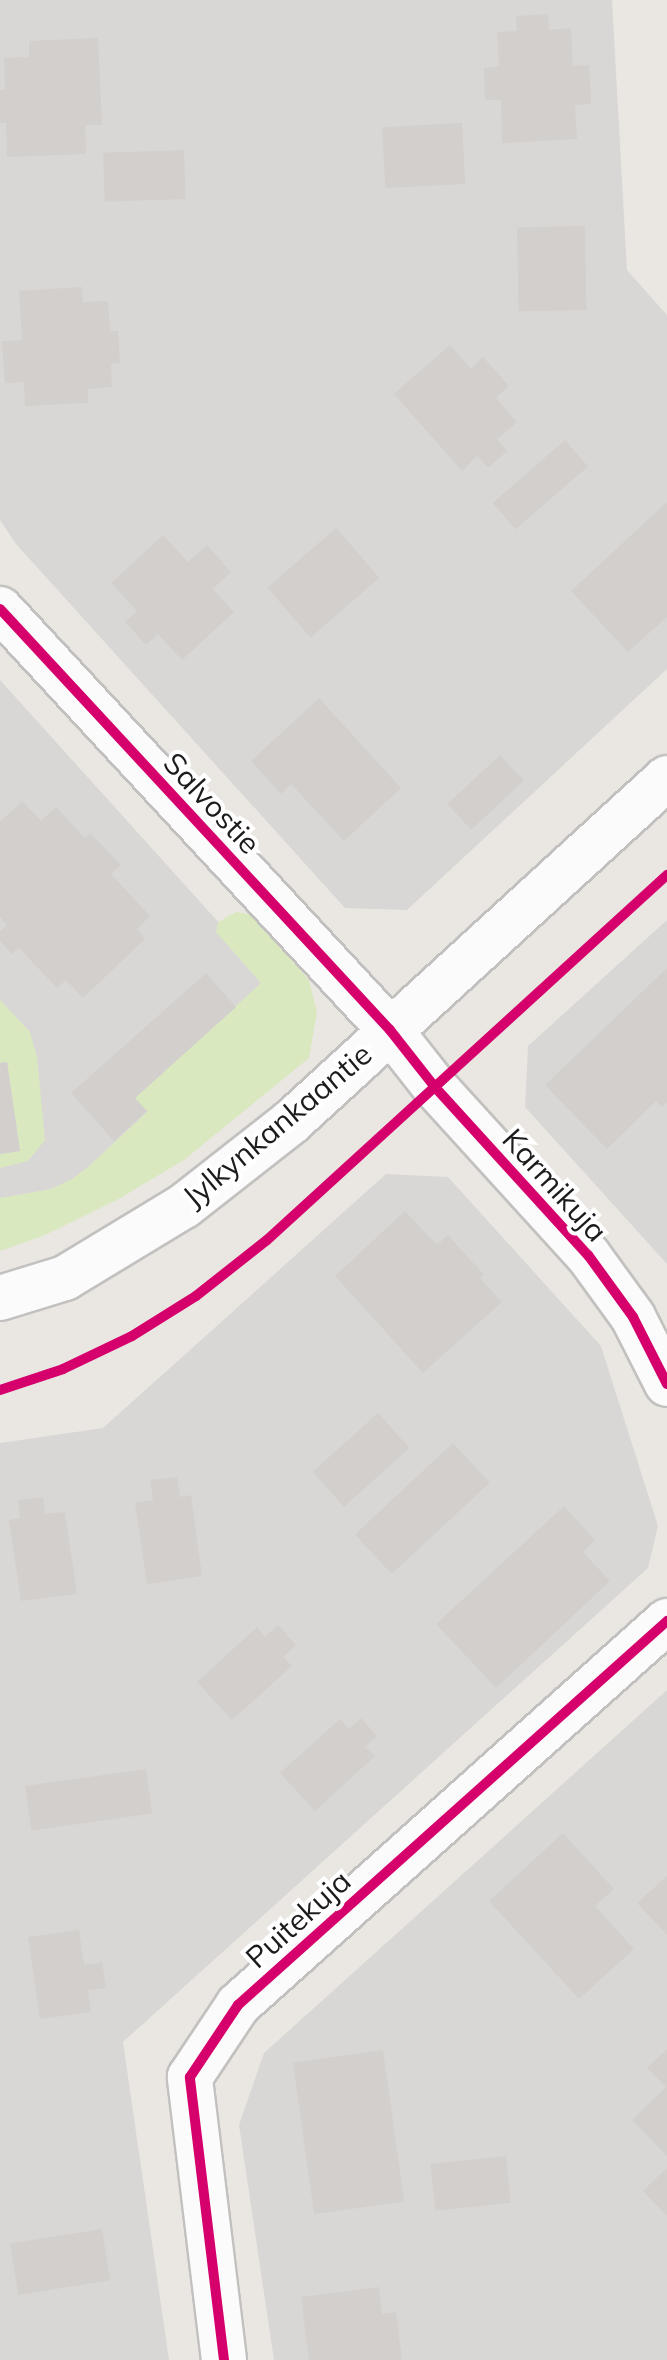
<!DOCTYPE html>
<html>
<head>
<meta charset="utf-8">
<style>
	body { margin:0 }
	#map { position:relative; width:667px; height:2360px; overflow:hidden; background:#eae7e3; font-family:Mulish,sans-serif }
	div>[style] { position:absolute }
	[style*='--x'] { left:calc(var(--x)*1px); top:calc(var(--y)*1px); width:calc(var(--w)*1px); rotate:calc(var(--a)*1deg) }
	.residential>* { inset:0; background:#d9d7d5 }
	.grass>* { inset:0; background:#dae8c0 }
	.building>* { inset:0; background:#d2cfcc; transform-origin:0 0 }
	.roads { filter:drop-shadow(2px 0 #c2c1bf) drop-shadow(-2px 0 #c2c1bf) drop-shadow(0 2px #c2c1bf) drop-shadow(0 -2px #c2c1bf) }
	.minor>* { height:44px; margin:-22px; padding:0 22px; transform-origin:22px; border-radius:22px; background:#fcfbfb }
	.tertiary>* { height:44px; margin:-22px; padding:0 22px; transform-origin:22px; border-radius:22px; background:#fcfbfb }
	.cycleway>* { height:10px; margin:-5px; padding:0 5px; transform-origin:5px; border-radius:5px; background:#d6006c }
	span { translate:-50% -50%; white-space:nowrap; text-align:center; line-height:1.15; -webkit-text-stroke:8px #fff; paint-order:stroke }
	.street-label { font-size:30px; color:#1b1b1b }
</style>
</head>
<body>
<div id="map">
	<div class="residential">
		<i style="clip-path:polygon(0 0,612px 0,627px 270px,667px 315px,667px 669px,407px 910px,345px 908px,16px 544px,0 520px)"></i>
		<i style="clip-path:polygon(0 680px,268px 977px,122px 1167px,0 1213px)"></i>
		<i style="clip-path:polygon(667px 920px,667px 1264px,525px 1107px,528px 1046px)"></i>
		<i style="clip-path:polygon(386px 1174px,448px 1177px,601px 1346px,658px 1526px,648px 1568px,123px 2042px,169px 2360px,0 2360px,0 1443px,103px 1428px)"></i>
		<i style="clip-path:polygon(667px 1690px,667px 2360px,274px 2360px,239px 2125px,264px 2053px)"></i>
	</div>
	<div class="grass">
		<i style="clip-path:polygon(236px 912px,250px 914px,309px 980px,317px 1012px,309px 1058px,184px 1160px,117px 1200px,43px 1236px,0 1251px,0 1198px,51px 1189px,72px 1179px,87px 1168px,147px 1112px,135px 1098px,261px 983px,216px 932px,218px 922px)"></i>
		<i style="clip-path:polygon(0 1000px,30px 1032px,37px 1057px,45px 1140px,28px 1161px,0 1168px,0 1154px,20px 1151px,7px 1062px,0 1063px)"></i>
	</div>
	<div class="building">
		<i style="clip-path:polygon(548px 14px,549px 30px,571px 28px,573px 66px,589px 65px,591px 104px,575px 105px,577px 139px,502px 143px,501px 100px,485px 100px,484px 68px,499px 66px,497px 32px,517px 31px,516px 16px)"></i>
		<i style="clip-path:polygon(98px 38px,102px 125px,85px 125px,86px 154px,7px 157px,6px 123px,0 123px,0 90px,5px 90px,4px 58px,29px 57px,29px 41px)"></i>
		<i style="left:462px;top:123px;width:61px;height:80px;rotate:87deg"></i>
		<i style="left:184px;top:150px;width:49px;height:81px;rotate:88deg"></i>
		<i style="left:585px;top:226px;width:84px;height:68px;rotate:89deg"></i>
		<i style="clip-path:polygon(82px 287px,83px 302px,108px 301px,110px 331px,118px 331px,120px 363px,111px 364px,112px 387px,88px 389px,88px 403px,25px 406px,24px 382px,5px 383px,2px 341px,22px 340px,19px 291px)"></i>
		<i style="clip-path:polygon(450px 345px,471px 369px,483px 357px,509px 386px,496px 398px,517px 422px,497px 439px,507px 451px,488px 468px,477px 456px,462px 471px,394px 394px)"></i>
		<i style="left:565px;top:440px;width:35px;height:96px;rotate:49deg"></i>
		<i style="clip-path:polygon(667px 502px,667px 617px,628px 652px,571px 591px)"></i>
		<i style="left:336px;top:528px;width:66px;height:91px;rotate:49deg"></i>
		<i style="clip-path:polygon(163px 535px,188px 562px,207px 545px,231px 572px,213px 589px,234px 612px,182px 660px,158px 634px,146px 645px,125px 622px,137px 611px,111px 583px)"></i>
		<i style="clip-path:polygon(319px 698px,401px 788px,344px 841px,291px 784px,281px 794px,251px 761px)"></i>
		<i style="left:500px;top:755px;width:35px;height:72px;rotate:47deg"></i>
		<i style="clip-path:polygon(22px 801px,41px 821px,56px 807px,85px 838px,90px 833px,121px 865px,111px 874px,150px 916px,137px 929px,145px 939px,83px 998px,66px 980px,57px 988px,19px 948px,12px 954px,0 941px,0 932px,7px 925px,0 917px,0 822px)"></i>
		<i style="clip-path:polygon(667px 968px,667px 1102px,662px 1107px,656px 1101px,607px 1149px,545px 1085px)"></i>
		<i style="clip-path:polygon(206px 973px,236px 1007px,135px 1098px,147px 1111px,114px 1141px,71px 1093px)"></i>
		<i style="clip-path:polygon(7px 1062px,20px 1151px,0 1154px,0 1063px)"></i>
		<i style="clip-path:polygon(405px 1211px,437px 1245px,448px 1235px,484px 1275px,480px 1278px,502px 1302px,423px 1373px,335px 1276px)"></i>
		<i style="left:378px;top:1413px;width:47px;height:88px;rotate:48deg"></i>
		<i style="left:453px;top:1443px;width:54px;height:134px;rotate:47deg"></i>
		<i style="clip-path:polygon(177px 1477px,180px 1497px,191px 1495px,202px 1576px,147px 1584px,135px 1503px,153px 1500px,150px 1480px)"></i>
		<i style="clip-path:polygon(43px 1497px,45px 1514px,65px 1512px,77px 1594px,21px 1601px,9px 1520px,20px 1518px,18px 1500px)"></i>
		<i style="clip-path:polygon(564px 1506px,595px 1540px,583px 1552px,610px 1581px,496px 1688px,436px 1624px)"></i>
		<i style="clip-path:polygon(278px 1625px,296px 1645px,283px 1657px,292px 1666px,232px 1720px,197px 1682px,257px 1627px,265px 1637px)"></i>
		<i style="clip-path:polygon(361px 1718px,377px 1736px,365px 1747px,375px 1756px,315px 1811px,280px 1773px,340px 1719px,349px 1729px)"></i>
		<i style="left:146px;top:1769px;width:45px;height:122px;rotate:82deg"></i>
		<i style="clip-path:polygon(563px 1833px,614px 1889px,595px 1906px,634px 1949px,579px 1999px,489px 1901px)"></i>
		<i style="clip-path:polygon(667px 1876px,667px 1935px,637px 1903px)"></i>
		<i style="clip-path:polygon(79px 1930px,84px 1965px,102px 1962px,106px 1988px,88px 1990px,91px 2012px,40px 2019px,28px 1937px)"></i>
		<i style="clip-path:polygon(667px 2049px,667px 2156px,632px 2120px,666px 2087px,647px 2068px)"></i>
		<i style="left:383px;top:2050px;width:153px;height:91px;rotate:82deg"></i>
		<i style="left:506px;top:2156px;width:47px;height:76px;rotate:84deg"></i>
		<i style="clip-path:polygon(667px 2168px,667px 2216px,643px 2191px)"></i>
		<i style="left:102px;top:2229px;width:52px;height:93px;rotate:81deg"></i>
		<i style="clip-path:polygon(379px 2287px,382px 2314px,396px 2312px,402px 2360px,309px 2360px,301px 2297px)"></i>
	</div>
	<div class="roads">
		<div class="minor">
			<i style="--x:0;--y:609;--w:574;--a:47.19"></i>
			<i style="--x:390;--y:1030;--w:71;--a:51.8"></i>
			<i style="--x:434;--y:1086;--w:229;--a:47.7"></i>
			<i style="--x:588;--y:1255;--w:77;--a:54"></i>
			<i style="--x:633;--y:1317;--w:75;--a:63.1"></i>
			<i style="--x:224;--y:2360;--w:285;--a:-96.9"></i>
			<i style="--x:190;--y:2077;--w:87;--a:-56.3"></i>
			<i style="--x:238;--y:2005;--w:576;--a:-41.83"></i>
		</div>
		<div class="tertiary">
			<i style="--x:0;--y:1298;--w:68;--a:-17.1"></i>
			<i style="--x:65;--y:1278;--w:139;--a:-31.2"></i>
			<i style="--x:184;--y:1206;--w:135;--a:-38.1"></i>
			<i style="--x:290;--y:1123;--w:511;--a:-42.46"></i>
		</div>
	</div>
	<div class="cycleway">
		<i style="--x:0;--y:609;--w:574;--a:47.19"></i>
		<i style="--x:390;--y:1030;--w:71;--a:51.8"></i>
		<i style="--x:434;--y:1086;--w:229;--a:47.7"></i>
		<i style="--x:588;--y:1255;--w:77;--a:54"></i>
		<i style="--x:633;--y:1317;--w:75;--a:63.1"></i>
		<i style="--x:0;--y:1390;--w:66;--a:-18.4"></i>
		<i style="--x:63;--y:1369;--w:76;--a:-25.6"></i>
		<i style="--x:132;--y:1336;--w:75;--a:-32"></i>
		<i style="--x:196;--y:1296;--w:90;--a:-38.3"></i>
		<i style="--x:267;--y:1240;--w:542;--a:-42.38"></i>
		<i style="--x:224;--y:2360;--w:285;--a:-96.9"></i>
		<i style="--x:190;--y:2077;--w:87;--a:-56.3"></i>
		<i style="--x:238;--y:2005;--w:576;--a:-41.83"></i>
	</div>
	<div class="street-label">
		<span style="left:212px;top:803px;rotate:47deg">Salvostie</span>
		<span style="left:277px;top:1125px;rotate:-40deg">Jylkynkankaantie</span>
		<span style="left:555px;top:1185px;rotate:48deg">Karmikuja</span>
		<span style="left:298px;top:1919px;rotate:-42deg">Puitekuja</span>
	</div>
</div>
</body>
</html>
